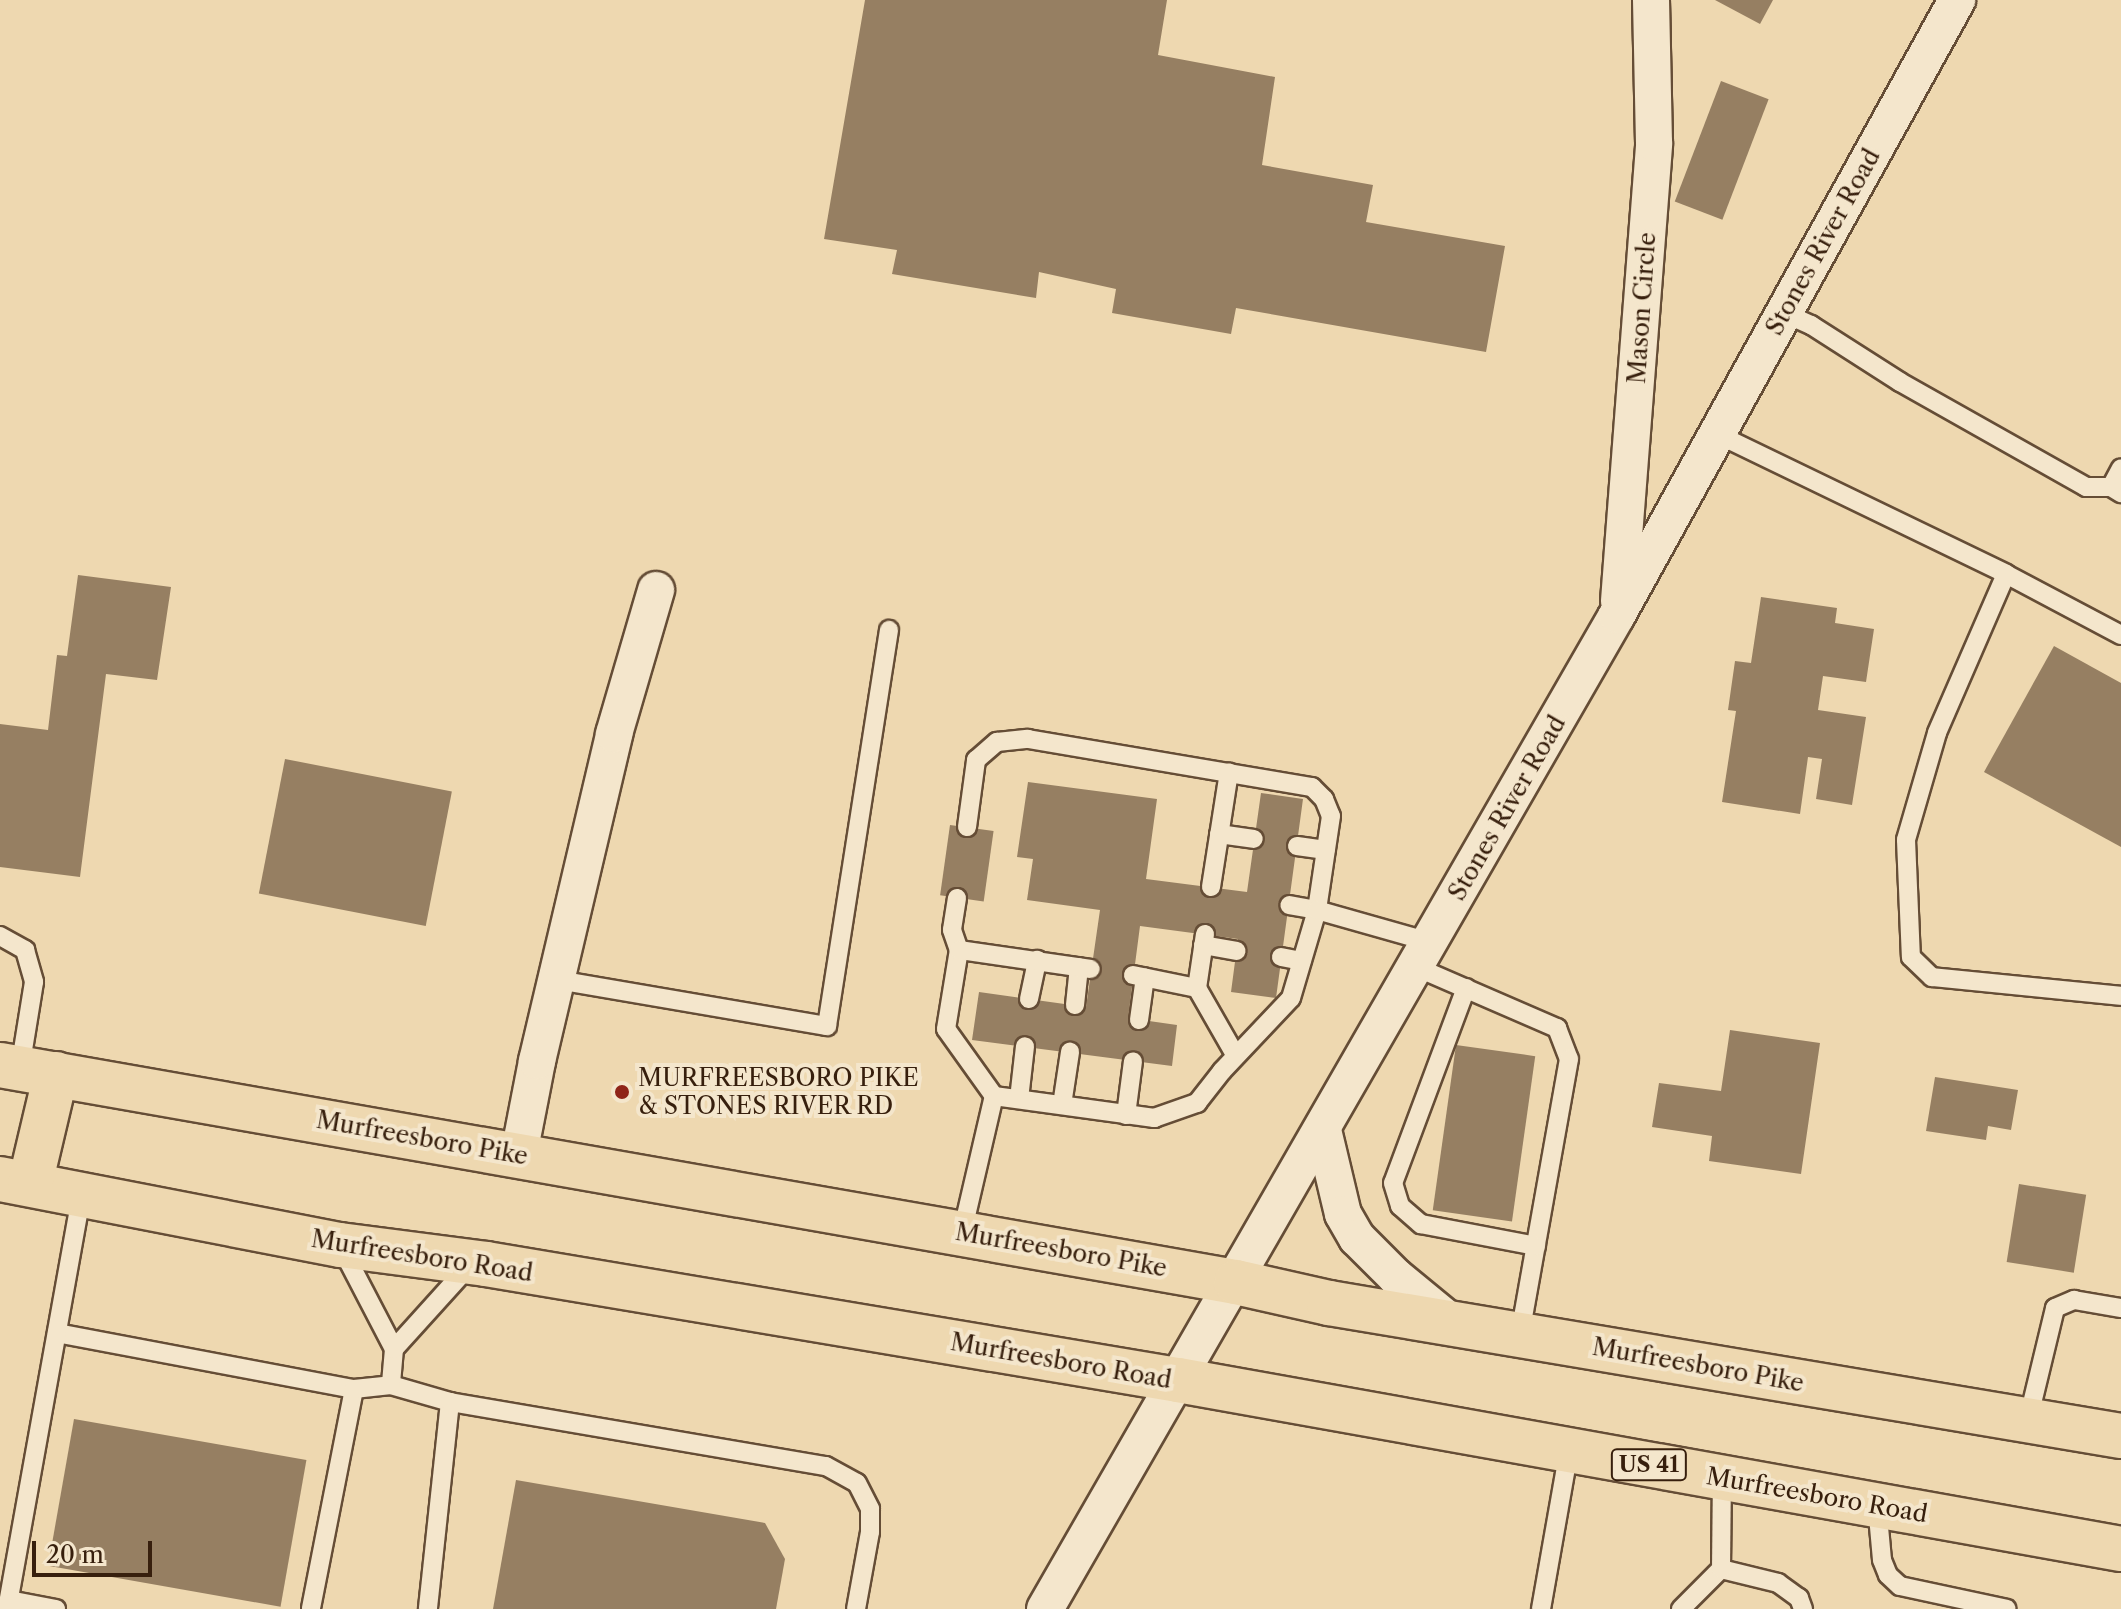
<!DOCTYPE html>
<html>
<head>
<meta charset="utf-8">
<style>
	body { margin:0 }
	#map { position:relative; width:2121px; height:1609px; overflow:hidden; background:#eed8b0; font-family:"Libre Caslon Text",serif }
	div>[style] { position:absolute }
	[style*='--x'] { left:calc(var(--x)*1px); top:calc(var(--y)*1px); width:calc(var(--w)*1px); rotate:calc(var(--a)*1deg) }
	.building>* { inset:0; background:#967f62; transform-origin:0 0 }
	.roads { filter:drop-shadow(2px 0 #654d36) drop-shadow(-2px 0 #654d36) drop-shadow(0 2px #654d36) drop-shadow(0 -2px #654d36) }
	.lane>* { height:18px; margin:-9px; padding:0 9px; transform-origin:9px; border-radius:9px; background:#f4e6cc }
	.street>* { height:36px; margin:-18px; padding:0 18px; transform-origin:18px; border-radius:18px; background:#f4e6cc }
	.primary>* { height:44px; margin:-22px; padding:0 22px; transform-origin:22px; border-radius:22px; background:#eed8b0 }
	.dots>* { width:22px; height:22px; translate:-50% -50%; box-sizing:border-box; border:4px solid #f4e6cc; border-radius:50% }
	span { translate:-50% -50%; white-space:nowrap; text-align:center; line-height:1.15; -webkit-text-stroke:8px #f4e6cc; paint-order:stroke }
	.shield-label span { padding:2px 6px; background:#f4e6cc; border:2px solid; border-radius:6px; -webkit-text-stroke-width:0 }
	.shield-label { font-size:22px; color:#371f0d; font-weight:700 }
	.street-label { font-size:24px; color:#371f0d }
	.poi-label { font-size:24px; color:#371f0d }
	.left { translate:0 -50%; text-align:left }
	.scale { position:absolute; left:32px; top:1541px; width:120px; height:36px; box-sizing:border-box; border:4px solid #371f0d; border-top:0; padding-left:10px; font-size:24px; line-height:28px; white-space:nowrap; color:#371f0d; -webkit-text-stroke:6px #f4e6cc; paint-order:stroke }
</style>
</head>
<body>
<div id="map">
	<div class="building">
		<i style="clip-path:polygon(865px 0,1167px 0,1158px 55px,1275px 77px,1262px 165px,1373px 185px,1366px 222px,1505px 246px,1486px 352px,1236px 308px,1231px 334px,1112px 313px,1116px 289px,1039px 272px,1036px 298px,892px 274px,897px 250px,824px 239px)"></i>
		<i style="clip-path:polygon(1715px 0,1773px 0,1760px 24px)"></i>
		<i style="left:1721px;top:81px;width:51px;height:129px;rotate:21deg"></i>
		<i style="clip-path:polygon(78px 575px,171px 587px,157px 680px,106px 674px,80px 877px,0 867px,0 724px,48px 730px,57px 655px,67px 656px)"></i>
		<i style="clip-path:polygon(1761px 597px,1837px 608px,1835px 623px,1874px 629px,1866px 682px,1823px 676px,1818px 710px,1866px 717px,1852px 805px,1816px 799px,1822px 759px,1808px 757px,1800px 814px,1722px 802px,1736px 711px,1728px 710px,1735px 661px,1751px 663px)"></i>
		<i style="clip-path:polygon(2054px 646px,2121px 683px,2121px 847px,1984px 772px)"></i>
		<i style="left:285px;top:759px;width:170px;height:137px;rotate:11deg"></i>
		<i style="clip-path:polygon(1028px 782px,1157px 799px,1146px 879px,1247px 892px,1261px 793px,1303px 799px,1276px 998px,1231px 992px,1238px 939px,1140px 926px,1128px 1018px,1177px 1025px,1172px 1066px,972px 1040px,979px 992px,1086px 1007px,1100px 910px,1027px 900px,1033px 859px,1017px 857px)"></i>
		<i style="left:950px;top:825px;width:44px;height:71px;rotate:8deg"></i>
		<i style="clip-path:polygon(1730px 1030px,1820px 1043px,1801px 1174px,1709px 1161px,1712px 1136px,1652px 1127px,1659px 1083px,1721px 1091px)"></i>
		<i style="left:1456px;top:1045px;width:80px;height:167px;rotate:8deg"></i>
		<i style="clip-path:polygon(1935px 1077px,2018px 1090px,2011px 1130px,1988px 1126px,1986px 1140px,1926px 1131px)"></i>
		<i style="left:2019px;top:1184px;width:68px;height:79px;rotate:9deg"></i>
		<i style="left:74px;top:1419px;width:236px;height:149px;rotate:10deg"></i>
		<i style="clip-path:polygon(516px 1480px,765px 1523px,785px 1559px,776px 1609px,493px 1609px)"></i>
	</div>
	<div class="roads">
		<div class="lane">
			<i style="--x:1784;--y:313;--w:30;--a:24"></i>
			<i style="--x:1811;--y:325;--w:106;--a:32.6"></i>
			<i style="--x:1900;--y:382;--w:214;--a:29.4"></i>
			<i style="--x:2086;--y:487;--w:25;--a:0"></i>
			<i style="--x:2111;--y:487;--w:12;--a:31"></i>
			<i style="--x:1717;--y:434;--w:321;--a:25.8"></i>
			<i style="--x:2111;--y:487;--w:21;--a:-62"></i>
			<i style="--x:2121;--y:635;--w:130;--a:-152.1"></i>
			<i style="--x:2006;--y:574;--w:173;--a:113.5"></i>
			<i style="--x:1937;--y:733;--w:111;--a:106.2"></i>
			<i style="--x:1906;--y:840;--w:117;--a:87.6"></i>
			<i style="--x:1911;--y:957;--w:29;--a:44"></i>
			<i style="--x:1932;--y:977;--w:190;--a:5.7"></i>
			<i style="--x:967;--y:827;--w:68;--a:-82.3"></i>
			<i style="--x:976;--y:760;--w:28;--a:-41"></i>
			<i style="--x:997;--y:742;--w:31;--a:-6"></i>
			<i style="--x:1028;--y:739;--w:288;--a:9.6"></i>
			<i style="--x:1312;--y:787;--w:17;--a:45"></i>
			<i style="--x:1324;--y:799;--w:18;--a:68"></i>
			<i style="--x:1331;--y:816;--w:95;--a:98.5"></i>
			<i style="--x:1317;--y:910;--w:28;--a:-170"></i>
			<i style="--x:1219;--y:834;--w:35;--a:8"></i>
			<i style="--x:1297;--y:846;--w:29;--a:8"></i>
			<i style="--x:1211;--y:887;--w:116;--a:-81.1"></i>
			<i style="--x:957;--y:898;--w:32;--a:99"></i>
			<i style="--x:952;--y:930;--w:21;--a:71"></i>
			<i style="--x:1205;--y:934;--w:55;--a:98.4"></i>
			<i style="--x:1197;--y:988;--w:78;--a:60.2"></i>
			<i style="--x:0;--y:936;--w:29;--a:29"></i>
			<i style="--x:25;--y:950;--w:33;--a:74"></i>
			<i style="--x:34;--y:982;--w:87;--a:99.2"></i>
			<i style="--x:1203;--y:945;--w:34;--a:10"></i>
			<i style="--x:1281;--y:957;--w:21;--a:11"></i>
			<i style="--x:1416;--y:967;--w:154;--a:23.4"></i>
			<i style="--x:1557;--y:1028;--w:33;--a:69"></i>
			<i style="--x:1569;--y:1059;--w:280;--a:100.1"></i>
			<i style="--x:1133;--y:975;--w:65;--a:11.5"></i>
			<i style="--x:557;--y:980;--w:274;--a:9.7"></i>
			<i style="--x:827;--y:1026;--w:401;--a:-81.1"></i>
			<i style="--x:1466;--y:988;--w:208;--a:110.5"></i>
			<i style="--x:1393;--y:1183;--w:24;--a:73"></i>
			<i style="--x:1400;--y:1206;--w:28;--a:41"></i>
			<i style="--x:1421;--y:1224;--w:117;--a:10.8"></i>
			<i style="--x:1029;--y:999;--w:40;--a:-78"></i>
			<i style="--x:1075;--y:1005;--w:38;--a:-84"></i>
			<i style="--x:1139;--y:1020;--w:43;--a:-82.1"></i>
			<i style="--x:994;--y:1096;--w:82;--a:-125.6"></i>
			<i style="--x:946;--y:1029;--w:80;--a:-80.7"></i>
			<i style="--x:959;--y:950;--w:133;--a:8.2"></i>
			<i style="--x:1019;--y:1099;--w:53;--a:-83.5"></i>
			<i style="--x:1062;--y:1105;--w:54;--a:-81.4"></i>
			<i style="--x:1126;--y:1115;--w:54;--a:-82.6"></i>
			<i style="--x:962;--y:1233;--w:141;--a:-76.9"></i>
			<i style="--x:994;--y:1096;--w:162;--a:7.8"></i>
			<i style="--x:1154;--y:1118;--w:46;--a:-19.2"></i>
			<i style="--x:1197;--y:1103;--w:41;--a:-52"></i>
			<i style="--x:1222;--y:1071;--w:100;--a:-46.6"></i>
			<i style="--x:1291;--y:998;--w:92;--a:-73.5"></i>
			<i style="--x:1317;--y:910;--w:117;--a:15.8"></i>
			<i style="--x:341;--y:1247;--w:115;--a:62.5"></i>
			<i style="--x:394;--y:1349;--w:36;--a:95"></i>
			<i style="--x:391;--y:1385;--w:61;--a:16.1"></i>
			<i style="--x:450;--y:1402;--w:208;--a:96.1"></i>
			<i style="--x:57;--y:1333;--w:302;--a:10.7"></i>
			<i style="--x:354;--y:1389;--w:224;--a:101.1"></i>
			<i style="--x:394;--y:1349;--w:113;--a:-47.9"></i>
			<i style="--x:354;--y:1389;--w:37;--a:-6"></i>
			<i style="--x:450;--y:1402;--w:381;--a:9.7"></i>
			<i style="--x:826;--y:1466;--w:35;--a:29"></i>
			<i style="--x:857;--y:1483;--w:29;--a:63"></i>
			<i style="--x:870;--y:1509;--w:23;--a:90"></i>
			<i style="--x:870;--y:1532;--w:78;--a:100.3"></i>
			<i style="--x:2028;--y:1420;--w:115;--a:-76.4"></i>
			<i style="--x:2055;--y:1308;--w:21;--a:-23"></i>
			<i style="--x:2074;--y:1300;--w:48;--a:9.7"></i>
			<i style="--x:1877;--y:1505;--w:55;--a:84.8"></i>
			<i style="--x:1882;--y:1560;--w:16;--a:68"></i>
			<i style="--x:1888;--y:1575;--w:16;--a:43"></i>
			<i style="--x:1900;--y:1586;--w:109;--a:12.1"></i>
			<i style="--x:1721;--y:1569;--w:59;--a:13.8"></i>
			<i style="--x:1778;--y:1583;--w:26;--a:36"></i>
			<i style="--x:1799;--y:1598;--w:12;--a:70"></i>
			<i style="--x:9;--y:1600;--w:48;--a:10.8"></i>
			<i style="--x:7;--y:1609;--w:423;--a:-79.8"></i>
			<i style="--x:1541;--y:1609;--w:161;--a:-80"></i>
			<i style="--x:1681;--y:1609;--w:57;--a:-45"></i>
			<i style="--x:1721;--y:1569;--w:91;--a:-89.4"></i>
		</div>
		<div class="street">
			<i style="--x:1619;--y:601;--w:459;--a:-85.6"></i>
			<i style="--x:1654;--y:143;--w:143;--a:-91.2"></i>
			<i style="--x:1323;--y:1130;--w:86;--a:76.6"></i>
			<i style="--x:1343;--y:1214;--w:28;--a:60"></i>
			<i style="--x:1357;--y:1238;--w:55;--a:45"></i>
			<i style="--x:1396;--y:1277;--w:72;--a:39.4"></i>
			<i style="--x:519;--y:1154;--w:95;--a:-79"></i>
			<i style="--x:537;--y:1061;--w:336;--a:-76.7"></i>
			<i style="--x:614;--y:734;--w:150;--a:-73.7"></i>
			<i style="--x:1045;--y:1609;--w:1147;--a:-60.08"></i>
			<i style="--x:1617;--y:615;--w:703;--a:-61.06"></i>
		</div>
		<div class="primary">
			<i style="--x:0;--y:1065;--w:1255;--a:9.96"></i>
			<i style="--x:1236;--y:1282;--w:95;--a:12.7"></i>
			<i style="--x:1329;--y:1303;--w:803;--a:9.53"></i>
			<i style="--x:0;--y:1179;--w:346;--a:11"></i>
			<i style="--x:340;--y:1245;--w:147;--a:7.4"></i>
			<i style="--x:486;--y:1264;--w:702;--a:9.52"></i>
			<i style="--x:1178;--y:1380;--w:958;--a:10.16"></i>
			<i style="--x:30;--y:1184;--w:113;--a:-76.7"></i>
		</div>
	</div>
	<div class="dots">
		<i style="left:622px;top:1092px;background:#8f2418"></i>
	</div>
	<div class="shield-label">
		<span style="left:1649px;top:1465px">US 41</span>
	</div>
	<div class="street-label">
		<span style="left:1823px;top:242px;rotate:-61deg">Stones River Road</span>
		<span style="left:1642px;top:308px;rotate:-86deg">Mason Circle</span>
		<span style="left:1507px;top:808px;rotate:-60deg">Stones River Road</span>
		<span style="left:422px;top:1138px;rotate:10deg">Murfreesboro Pike</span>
		<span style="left:1061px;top:1250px;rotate:10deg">Murfreesboro Pike</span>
		<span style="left:422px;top:1256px;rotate:9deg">Murfreesboro Road</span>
		<span style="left:1061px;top:1361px;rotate:10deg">Murfreesboro Road</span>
		<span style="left:1698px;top:1365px;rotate:10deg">Murfreesboro Pike</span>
		<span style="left:1817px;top:1495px;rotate:10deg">Murfreesboro Road</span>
	</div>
	<div class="poi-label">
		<span class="left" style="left:638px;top:1092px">MURFREESBORO PIKE<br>&amp; STONES RIVER RD</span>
	</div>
	<div class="scale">20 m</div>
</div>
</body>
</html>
